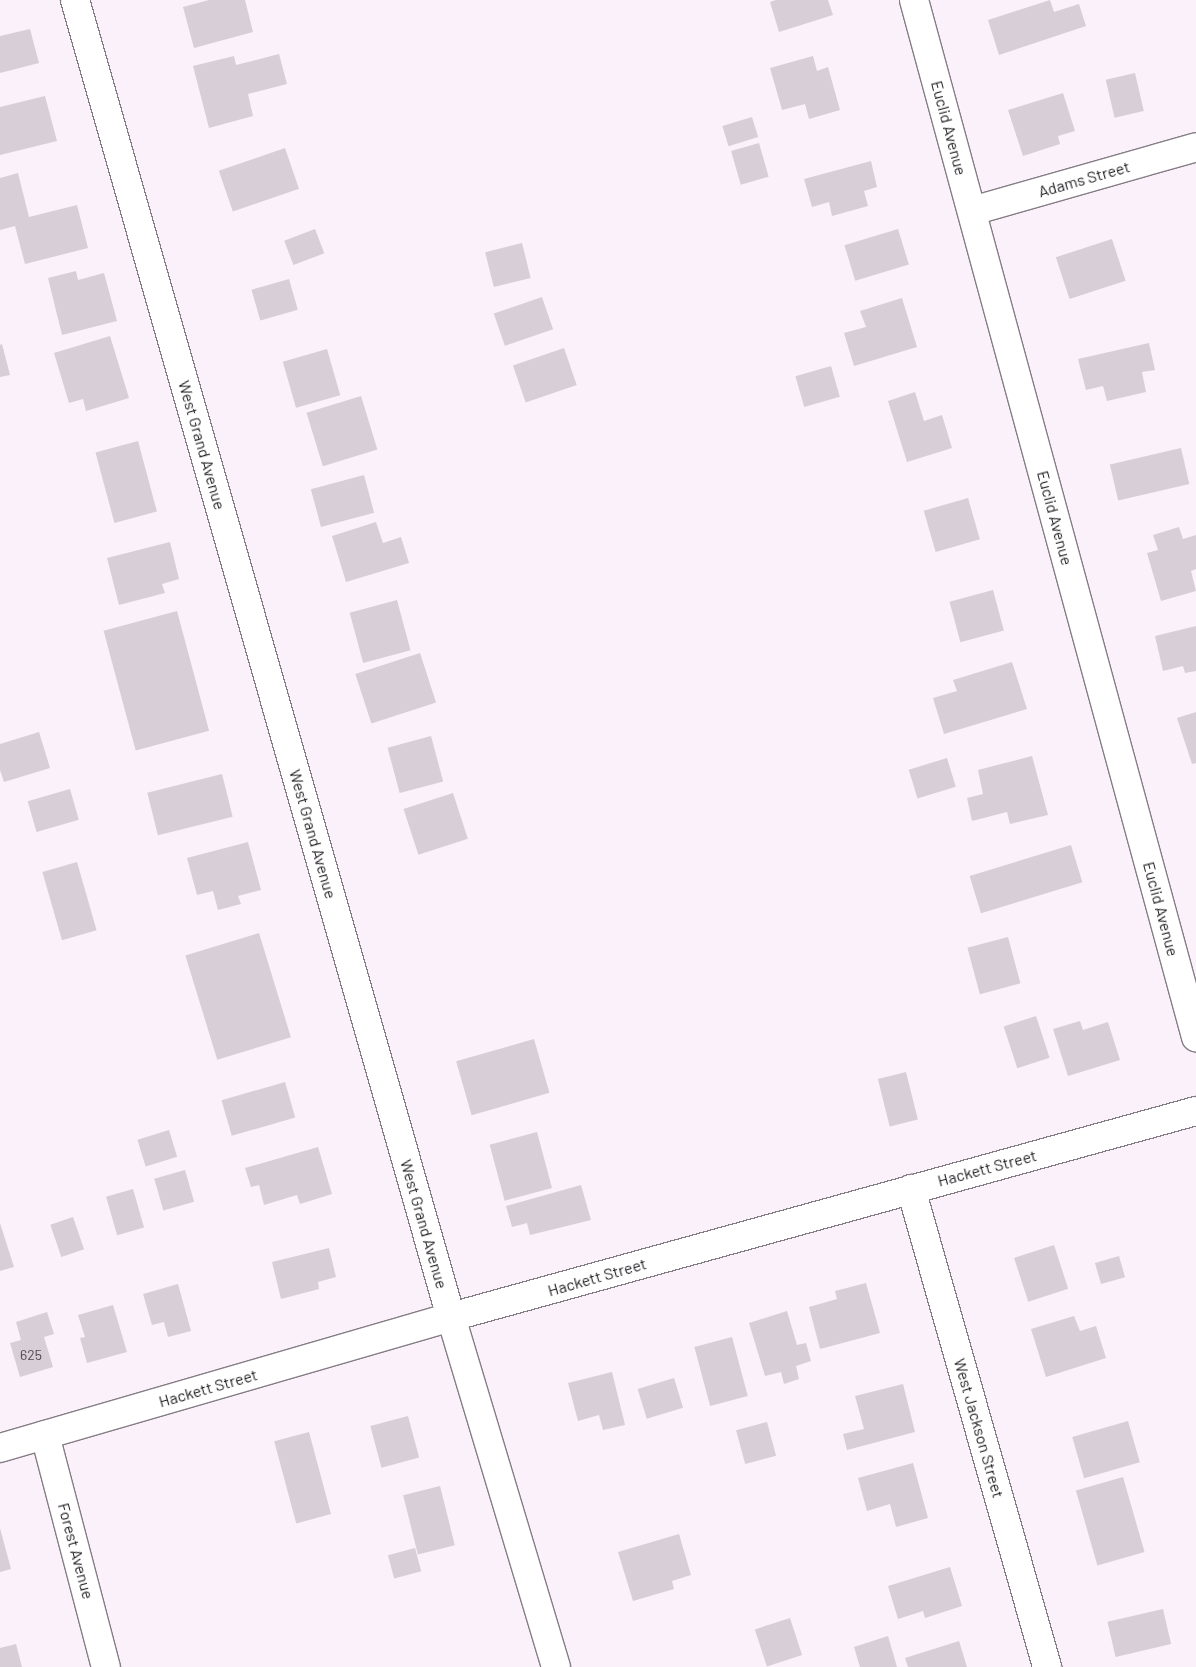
<!DOCTYPE html>
<html>
<head>
<meta charset="utf-8">
<style>
	body { margin:0 }
	#map { position:relative; width:1196px; height:1667px; overflow:hidden; background:#faf1fb; font-family:Barlow,sans-serif }
	div>[style] { position:absolute }
	[style*='--x'] { left:calc(var(--x)*1px); top:calc(var(--y)*1px); width:calc(var(--w)*1px); rotate:calc(var(--a)*1deg) }
	.building>* { inset:0; background:#d7ced8; transform-origin:0 0 }
	.roads { filter:drop-shadow(1px 0 #857d85) drop-shadow(-1px 0 #857d85) drop-shadow(0 1px #857d85) drop-shadow(0 -1px #857d85) }
	.minor>* { height:28px; margin:-14px; padding:0 14px; transform-origin:14px; border-radius:14px; background:#fff }
	.tertiary>* { height:28px; margin:-14px; padding:0 14px; transform-origin:14px; border-radius:14px; background:#fff }
	span { translate:-50% -50%; white-space:nowrap; text-align:center; line-height:1.15; -webkit-text-stroke:4px #fff; paint-order:stroke }
	.number-label { font-size:14px; color:#4e4a50 }
	.number-label span { -webkit-text-stroke-width:0 }
	.street-label { font-size:16px; color:#211e22 }
</style>
</head>
<body>
<div id="map">
	<div class="building">
		<i style="clip-path:polygon(209px 0,245px 0,253px 32px,194px 48px,183px 7px)"></i>
		<i style="clip-path:polygon(776px 0,828px 0,833px 15px,779px 32px,770px 2px)"></i>
		<i style="clip-path:polygon(1050px 0,1054px 12px,1079px 4px,1086px 26px,999px 55px,988px 20px)"></i>
		<i style="clip-path:polygon(30px 29px,39px 63px,0 73px,0 36px)"></i>
		<i style="clip-path:polygon(279px 54px,287px 84px,248px 94px,253px 116px,209px 128px,193px 66px,234px 56px,236px 65px)"></i>
		<i style="clip-path:polygon(813px 56px,817px 71px,828px 67px,840px 110px,809px 119px,805px 104px,782px 110px,770px 68px)"></i>
		<i style="left:1135px;top:73px;width:39px;height:30px;rotate:77deg"></i>
		<i style="clip-path:polygon(1063px 93px,1075px 131px,1058px 136px,1060px 144px,1023px 156px,1008px 110px)"></i>
		<i style="clip-path:polygon(45px 96px,57px 141px,0 155px,0 107px)"></i>
		<i style="left:752px;top:117px;width:21px;height:31px;rotate:73deg"></i>
		<i style="left:759px;top:143px;width:35px;height:29px;rotate:74deg"></i>
		<i style="left:285px;top:148px;width:43px;height:70px;rotate:71deg"></i>
		<i style="clip-path:polygon(871px 161px,877px 187px,864px 191px,868px 206px,832px 216px,829px 202px,812px 207px,804px 179px)"></i>
		<i style="clip-path:polygon(18px 173px,29px 217px,77px 205px,88px 248px,25px 264px,15px 226px,0 230px,0 178px)"></i>
		<i style="left:315px;top:229px;width:26px;height:33px;rotate:69deg"></i>
		<i style="left:898px;top:229px;width:37px;height:56px;rotate:73deg"></i>
		<i style="left:1112px;top:239px;width:44px;height:59px;rotate:72deg"></i>
		<i style="left:522px;top:243px;width:36px;height:38px;rotate:76deg"></i>
		<i style="clip-path:polygon(76px 271px,78px 280px,104px 273px,117px 321px,62px 335px,48px 278px)"></i>
		<i style="left:289px;top:279px;width:32px;height:39px;rotate:74deg"></i>
		<i style="left:542px;top:297px;width:34px;height:51px;rotate:71deg"></i>
		<i style="clip-path:polygon(902px 298px,917px 347px,854px 366px,844px 333px,866px 327px,860px 311px)"></i>
		<i style="clip-path:polygon(110px 336px,129px 398px,86px 411px,83px 399px,69px 403px,54px 353px)"></i>
		<i style="clip-path:polygon(1149px 343px,1155px 370px,1142px 372px,1146px 392px,1107px 401px,1103px 386px,1086px 390px,1078px 359px)"></i>
		<i style="clip-path:polygon(2px 344px,10px 375px,0 377px,0 345px)"></i>
		<i style="left:564px;top:348px;width:39px;height:54px;rotate:71deg"></i>
		<i style="left:327px;top:349px;width:48px;height:46px;rotate:74deg"></i>
		<i style="left:831px;top:366px;width:32px;height:37px;rotate:74deg"></i>
		<i style="clip-path:polygon(915px 392px,924px 421px,942px 415px,952px 448px,907px 462px,888px 401px)"></i>
		<i style="left:361px;top:396px;width:56px;height:57px;rotate:73deg"></i>
		<i style="left:138px;top:441px;width:73px;height:44px;rotate:75deg"></i>
		<i style="left:1181px;top:448px;width:37px;height:73px;rotate:77deg"></i>
		<i style="left:364px;top:475px;width:39px;height:55px;rotate:75deg"></i>
		<i style="left:968px;top:498px;width:43px;height:46px;rotate:74deg"></i>
		<i style="clip-path:polygon(376px 522px,383px 543px,401px 537px,409px 563px,346px 582px,332px 536px)"></i>
		<i style="clip-path:polygon(1179px 527px,1183px 539px,1196px 535px,1196px 569px,1191px 571px,1196px 591px,1161px 601px,1147px 553px,1158px 550px,1153px 535px)"></i>
		<i style="clip-path:polygon(170px 542px,179px 579px,162px 584px,165px 593px,119px 605px,107px 558px)"></i>
		<i style="left:993px;top:590px;width:42px;height:45px;rotate:75deg"></i>
		<i style="left:397px;top:600px;width:52px;height:49px;rotate:75deg"></i>
		<i style="left:177px;top:611px;width:124px;height:76px;rotate:75deg"></i>
		<i style="clip-path:polygon(1196px 626px,1196px 671px,1185px 673px,1183px 666px,1163px 671px,1155px 636px)"></i>
		<i style="left:420px;top:653px;width:52px;height:68px;rotate:72deg"></i>
		<i style="clip-path:polygon(1012px 662px,1027px 709px,944px 734px,933px 698px,957px 691px,953px 680px)"></i>
		<i style="clip-path:polygon(1196px 712px,1196px 763px,1192px 764px,1177px 718px)"></i>
		<i style="clip-path:polygon(39px 732px,50px 768px,4px 782px,0 770px,0 744px)"></i>
		<i style="left:431px;top:736px;width:47px;height:45px;rotate:75deg"></i>
		<i style="clip-path:polygon(1032px 756px,1048px 815px,1010px 824px,1007px 812px,972px 821px,967px 798px,983px 794px,978px 770px)"></i>
		<i style="left:947px;top:758px;width:30px;height:40px;rotate:73deg"></i>
		<i style="left:222px;top:774px;width:44px;height:77px;rotate:76deg"></i>
		<i style="left:70px;top:789px;width:32px;height:44px;rotate:74deg"></i>
		<i style="left:453px;top:793px;width:48px;height:52px;rotate:72deg"></i>
		<i style="clip-path:polygon(248px 842px,261px 890px,238px 896px,241px 904px,218px 910px,213px 891px,197px 895px,187px 858px)"></i>
		<i style="left:1071px;top:845px;width:39px;height:106px;rotate:73deg"></i>
		<i style="left:77px;top:862px;width:71px;height:36px;rotate:74deg"></i>
		<i style="left:259px;top:933px;width:109px;height:77px;rotate:73deg"></i>
		<i style="left:1008px;top:937px;width:48px;height:42px;rotate:75deg"></i>
		<i style="left:1036px;top:1016px;width:44px;height:34px;rotate:72deg"></i>
		<i style="clip-path:polygon(1080px 1021px,1083px 1030px,1108px 1022px,1120px 1060px,1068px 1076px,1053px 1029px)"></i>
		<i style="left:534px;top:1039px;width:56px;height:81px;rotate:74deg"></i>
		<i style="left:906px;top:1072px;width:49px;height:29px;rotate:76deg"></i>
		<i style="left:285px;top:1082px;width:37px;height:66px;rotate:74deg"></i>
		<i style="left:169px;top:1130px;width:28px;height:33px;rotate:73deg"></i>
		<i style="left:537px;top:1132px;width:58px;height:49px;rotate:75deg"></i>
		<i style="clip-path:polygon(318px 1147px,332px 1194px,300px 1204px,297px 1195px,264px 1205px,259px 1185px,251px 1187px,245px 1168px)"></i>
		<i style="left:185px;top:1170px;width:33px;height:32px;rotate:74deg"></i>
		<i style="clip-path:polygon(581px 1185px,591px 1220px,530px 1235px,527px 1223px,512px 1227px,506px 1206px)"></i>
		<i style="left:133px;top:1189px;width:40px;height:28px;rotate:74deg"></i>
		<i style="left:73px;top:1217px;width:34px;height:24px;rotate:71deg"></i>
		<i style="clip-path:polygon(0 1223px,14px 1267px,0 1271px)"></i>
		<i style="left:1054px;top:1245px;width:46px;height:42px;rotate:72deg"></i>
		<i style="clip-path:polygon(329px 1248px,336px 1277px,318px 1282px,319px 1289px,281px 1299px,272px 1262px)"></i>
		<i style="left:1119px;top:1256px;width:22px;height:25px;rotate:74deg"></i>
		<i style="clip-path:polygon(866px 1283px,880px 1333px,820px 1349px,809px 1307px,837px 1299px,835px 1291px)"></i>
		<i style="clip-path:polygon(178px 1284px,191px 1331px,168px 1337px,164px 1322px,152px 1325px,143px 1294px)"></i>
		<i style="clip-path:polygon(113px 1305px,127px 1352px,87px 1363px,80px 1338px,85px 1337px,78px 1315px)"></i>
		<i style="clip-path:polygon(787px 1311px,797px 1345px,806px 1343px,811px 1361px,796px 1366px,799px 1379px,784px 1384px,781px 1372px,765px 1376px,749px 1323px)"></i>
		<i style="clip-path:polygon(47px 1312px,54px 1334px,44px 1337px,53px 1367px,20px 1377px,10px 1343px,21px 1340px,16px 1322px)"></i>
		<i style="clip-path:polygon(1074px 1316px,1080px 1331px,1096px 1326px,1106px 1358px,1046px 1377px,1031px 1329px)"></i>
		<i style="left:732px;top:1337px;width:61px;height:39px;rotate:75deg"></i>
		<i style="clip-path:polygon(612px 1372px,625px 1425px,603px 1430px,599px 1415px,578px 1421px,568px 1383px)"></i>
		<i style="left:674px;top:1378px;width:31px;height:38px;rotate:73deg"></i>
		<i style="clip-path:polygon(903px 1384px,915px 1432px,847px 1450px,843px 1434px,864px 1429px,855px 1396px)"></i>
		<i style="left:408px;top:1416px;width:43px;height:39px;rotate:75deg"></i>
		<i style="left:1128px;top:1421px;width:43px;height:58px;rotate:74deg"></i>
		<i style="left:767px;top:1422px;width:35px;height:32px;rotate:75deg"></i>
		<i style="left:309px;top:1432px;width:85px;height:36px;rotate:75deg"></i>
		<i style="clip-path:polygon(913px 1463px,928px 1518px,896px 1527px,890px 1504px,867px 1511px,858px 1478px)"></i>
		<i style="left:1123px;top:1477px;width:78px;height:49px;rotate:74deg"></i>
		<i style="left:440px;top:1486px;width:61px;height:38px;rotate:76deg"></i>
		<i style="clip-path:polygon(0 1528px,11px 1569px,0 1572px)"></i>
		<i style="clip-path:polygon(679px 1534px,691px 1575px,672px 1581px,674px 1589px,633px 1601px,618px 1552px)"></i>
		<i style="left:415px;top:1548px;width:24px;height:28px;rotate:75deg"></i>
		<i style="clip-path:polygon(950px 1567px,962px 1606px,925px 1618px,923px 1611px,898px 1619px,888px 1586px)"></i>
		<i style="left:1163px;top:1609px;width:36px;height:57px;rotate:77deg"></i>
		<i style="left:790px;top:1618px;width:39px;height:37px;rotate:72deg"></i>
		<i style="clip-path:polygon(888px 1636px,897px 1667px,860px 1667px,854px 1647px)"></i>
		<i style="clip-path:polygon(959px 1641px,967px 1667px,908px 1667px,905px 1658px)"></i>
		<i style="clip-path:polygon(16px 1644px,22px 1667px,0 1667px,0 1648px)"></i>
	</div>
	<div class="roads">
		<div class="minor">
			<i style="--x:75;--y:0;--w:1370;--a:74.07"></i>
			<i style="--x:451;--y:1317;--w:365;--a:73.3"></i>
			<i style="--x:914;--y:0;--w:1075;--a:74.79"></i>
			<i style="--x:972;--y:211;--w:233;--a:-15.9"></i>
			<i style="--x:911;--y:1189;--w:497;--a:74.1"></i>
			<i style="--x:45;--y:1435;--w:240;--a:75.3"></i>
		</div>
		<div class="tertiary">
			<i style="--x:0;--y:1448;--w:470;--a:-16.2"></i>
			<i style="--x:451;--y:1317;--w:773;--a:-15.46"></i>
		</div>
	</div>
	<div class="number-label">
		<span style="left:31px;top:1355px">625</span>
	</div>
	<div class="street-label">
		<span style="left:949px;top:128px;rotate:75deg">Euclid Avenue</span>
		<span style="left:1084px;top:179px;rotate:-16deg">Adams Street</span>
		<span style="left:202px;top:445px;rotate:74deg">West Grand Avenue</span>
		<span style="left:1055px;top:518px;rotate:75deg">Euclid Avenue</span>
		<span style="left:313px;top:834px;rotate:74deg">West Grand Avenue</span>
		<span style="left:1161px;top:909px;rotate:75deg">Euclid Avenue</span>
		<span style="left:987px;top:1168px;rotate:-15deg">Hackett Street</span>
		<span style="left:424px;top:1224px;rotate:74deg">West Grand Avenue</span>
		<span style="left:597px;top:1277px;rotate:-16deg">Hackett Street</span>
		<span style="left:208px;top:1388px;rotate:-16deg">Hackett Street</span>
		<span style="left:979px;top:1428px;rotate:74deg">West Jackson Street</span>
		<span style="left:76px;top:1551px;rotate:75deg">Forest Avenue</span>
	</div>
</div>
</body>
</html>
